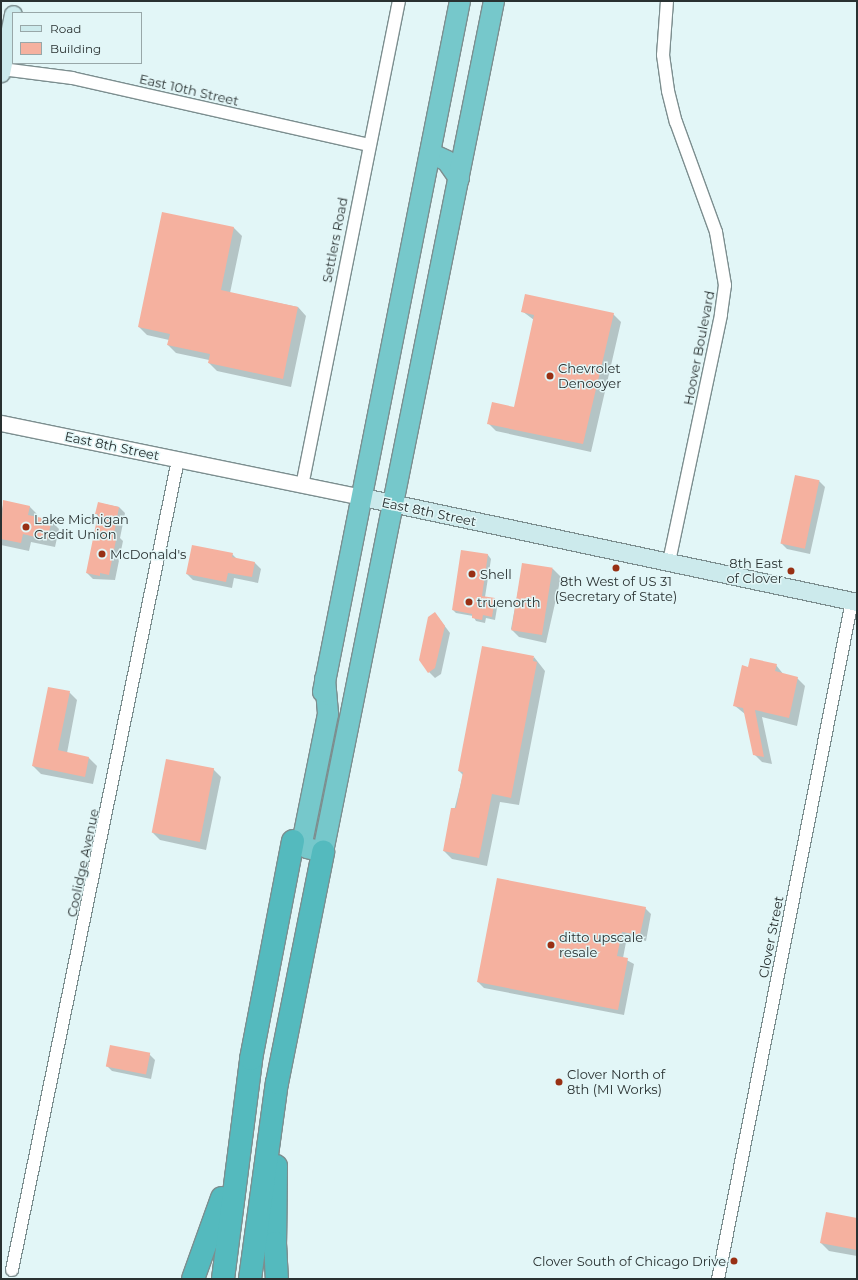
<!DOCTYPE html>
<html>
<head>
<meta charset="utf-8">
<style>
	body { margin:0 }
	#map { position:relative; width:858px; height:1280px; overflow:hidden; background:#e2f6f7; font-family:Montserrat,sans-serif }
	div>[style] { position:absolute }
	[style*='--x'] { left:calc(var(--x)*1px); top:calc(var(--y)*1px); width:calc(var(--w)*1px); rotate:calc(var(--a)*1deg) }
	.shadow>* { inset:0; background:#0003 }
	.building>* { inset:0; background:#f5b19f; transform-origin:0 0 }
	.roads { filter:drop-shadow(1px 0 #7c8e8f) drop-shadow(-1px 0 #7c8e8f) drop-shadow(0 1px #7c8e8f) drop-shadow(0 -1px #7c8e8f) }
	.minor>* { height:12px; margin:-6px; padding:0 6px; transform-origin:6px; border-radius:6px; background:#fff }
	.tertiary>* { height:15px; margin:-7.5px; padding:0 7.5px; transform-origin:7.5px; border-radius:7.5px; background:#fff }
	.secondary>* { height:17px; margin:-8.5px; padding:0 8.5px; transform-origin:8.5px; border-radius:8.5px; background:#cceaec }
	.trunk>* { height:20px; margin:-10px; padding:0 10px; transform-origin:10px; border-radius:10px; background:#76c8cb }
	.motorway>* { height:22px; margin:-11px; padding:0 11px; transform-origin:11px; border-radius:11px; background:#54babe }
	.dots>* { width:11px; height:11px; translate:-50% -50%; box-sizing:border-box; border:2px solid #e2f6f7; border-radius:50% }
	span { translate:-50% -50%; white-space:nowrap; text-align:center; line-height:1.15; -webkit-text-stroke:3px #e2f6f7; paint-order:stroke }
	.street-label { font-size:13px; color:#293131 }
	.poi-label { font-size:13px; color:#293131 }
	.left { translate:0 -50%; text-align:left }
	.right { translate:-100% -50%; text-align:right }
	.frame { position:absolute; inset:0; border:2px solid #293131; pointer-events:none }
	.legend { position:absolute; left:12px; top:12px; width:130px; height:52px; box-sizing:border-box; background:#e2f6f7; border:1px solid #98a7a8; margin:0; padding:5px 7px; list-style:none; font-size:12px; color:#293131 }
	.legend li { display:flex; align-items:center; gap:8px; height:20px }
	.legend b { width:20px; border:1px solid #98a7a8 }
</style>
</head>
<body>
<div id="map">
	<div class="shadow">
		<i style="clip-path:polygon(163px 213px,234px 228px,242px 236px,230px 293px,298px 307px,306px 316px,291px 387px,217px 371px,209px 363px,209px 360px,176px 353px,168px 345px,169px 340px,147px 335px,139px 327px)"></i>
		<i style="clip-path:polygon(522px 311px,613px 314px,621px 322px,591px 452px,496px 431px,488px 423px,515px 408px,534px 320px)"></i>
		<i style="clip-path:polygon(796px 476px,819px 481px,825px 487px,810px 554px,787px 549px,781px 543px)"></i>
		<i style="clip-path:polygon(4px 501px,30px 507px,38px 515px,37px 518px,51px 521px,59px 529px,55px 547px,31px 542px,29px 551px,1px 545px,1px 513px)"></i>
		<i style="clip-path:polygon(99px 503px,119px 507px,125px 513px,120px 538px,123px 541px,115px 580px,93px 579px,87px 573px,99px 516px,96px 514px)"></i>
		<i style="clip-path:polygon(462px 551px,488px 555px,491px 559px,485px 597px,498px 602px,495px 620px,486px 618px,485px 623px,476px 621px,473px 616px,456px 613px,453px 610px)"></i>
		<i style="clip-path:polygon(232px 554px,237px 559px,255px 563px,261px 569px,258px 583px,234px 578px,232px 588px,193px 580px,187px 574px)"></i>
		<i style="clip-path:polygon(523px 564px,553px 569px,561px 577px,546px 643px,519px 637px,511px 629px)"></i>
		<i style="clip-path:polygon(435px 613px,450px 633px,441px 674px,435px 678px,429px 672px)"></i>
		<i style="clip-path:polygon(534px 657px,545px 671px,519px 805px,500px 802px,487px 866px,452px 859px,444px 851px,463px 775px,459px 771px)"></i>
		<i style="clip-path:polygon(776px 665px,784px 675px,797px 678px,805px 686px,797px 726px,762px 717px,772px 764px,762px 762px,754px 754px,745px 714px,735px 706px,749px 668px)"></i>
		<i style="clip-path:polygon(69px 692px,77px 700px,67px 753px,89px 758px,97px 766px,93px 784px,41px 774px,33px 766px)"></i>
		<i style="clip-path:polygon(213px 769px,221px 777px,206px 850px,160px 840px,152px 832px)"></i>
		<i style="clip-path:polygon(645px 908px,651px 914px,646px 941px,627px 937px,623px 958px,634px 964px,624px 1015px,484px 988px,478px 982px)"></i>
		<i style="clip-path:polygon(149px 1054px,155px 1060px,151px 1079px,112px 1071px,106px 1065px)"></i>
		<i style="clip-path:polygon(857px 1219px,857px 1256px,829px 1251px,821px 1243px)"></i>
	</div>
	<div class="building">
		<i style="clip-path:polygon(162px 212px,234px 227px,221px 290px,298px 307px,283px 379px,208px 363px,210px 354px,167px 345px,170px 334px,138px 327px)"></i>
		<i style="clip-path:polygon(525px 294px,614px 313px,583px 444px,487px 424px,492px 402px,514px 407px,534px 315px,521px 312px)"></i>
		<i style="left:795px;top:475px;width:25px;height:70px;rotate:12deg"></i>
		<i style="clip-path:polygon(3px 500px,30px 506px,28px 515px,52px 520px,47px 540px,23px 534px,21px 543px,1px 539px)"></i>
		<i style="clip-path:polygon(98px 502px,119px 507px,114px 534px,117px 535px,109px 575px,100px 573px,100px 576px,86px 573px,98px 514px,95px 514px)"></i>
		<i style="clip-path:polygon(192px 545px,233px 553px,232px 557px,255px 562px,252px 577px,228px 573px,226px 582px,186px 574px)"></i>
		<i style="clip-path:polygon(461px 550px,488px 554px,482px 596px,495px 598px,492px 617px,483px 615px,482px 620px,472px 618px,472px 614px,452px 610px)"></i>
		<i style="left:522px;top:563px;width:31px;height:68px;rotate:9deg"></i>
		<i style="clip-path:polygon(435px 612px,445px 626px,435px 668px,428px 673px,419px 660px,428px 617px)"></i>
		<i style="clip-path:polygon(482px 646px,534px 656px,533px 661px,537px 662px,511px 798px,492px 794px,479px 858px,443px 851px,451px 808px,456px 808px,463px 772px,458px 771px)"></i>
		<i style="clip-path:polygon(750px 658px,777px 664px,775px 671px,798px 677px,789px 718px,755px 710px,764px 757px,753px 755px,743px 708px,733px 706px,742px 665px,748px 667px)"></i>
		<i style="clip-path:polygon(48px 687px,70px 691px,58px 750px,89px 757px,85px 777px,32px 766px)"></i>
		<i style="left:166px;top:759px;width:49px;height:75px;rotate:11deg"></i>
		<i style="clip-path:polygon(497px 878px,646px 907px,640px 935px,622px 932px,617px 956px,628px 958px,618px 1010px,477px 982px)"></i>
		<i style="left:110px;top:1045px;width:41px;height:22px;rotate:11deg"></i>
		<i style="clip-path:polygon(826px 1212px,857px 1218px,857px 1250px,820px 1243px)"></i>
	</div>
	<div class="roads">
		<div class="minor">
			<i style="--x:667;--y:1;--w:54;--a:94.2"></i>
			<i style="--x:663;--y:55;--w:36;--a:82"></i>
			<i style="--x:668;--y:91;--w:32;--a:76"></i>
			<i style="--x:676;--y:122;--w:117;--a:70"></i>
			<i style="--x:716;--y:232;--w:54;--a:80.4"></i>
			<i style="--x:725;--y:285;--w:30;--a:98"></i>
			<i style="--x:721;--y:315;--w:252;--a:101.9"></i>
			<i style="--x:2;--y:69;--w:71;--a:7.3"></i>
			<i style="--x:72;--y:78;--w:304;--a:12.7"></i>
			<i style="--x:302;--y:486;--w:495;--a:-78.7"></i>
			<i style="--x:12;--y:1270;--w:827;--a:-78.42"></i>
			<i style="--x:718;--y:1279;--w:691;--a:-78.82"></i>
		</div>
		<div class="tertiary">
			<i style="--x:1;--y:423;--w:369;--a:11.6"></i>
		</div>
		<div class="secondary">
			<i style="--x:1;--y:73;--w:60;--a:-78.5"></i>
			<i style="--x:363;--y:497;--w:505;--a:12"></i>
		</div>
		<div class="trunk">
			<i style="--x:430;--y:153;--w:19;--a:25"></i>
			<i style="--x:447;--y:161;--w:21;--a:55"></i>
			<i style="--x:325;--y:679;--w:35;--a:85"></i>
			<i style="--x:328;--y:714;--w:132;--a:101.4"></i>
			<i style="--x:302;--y:843;--w:7;--a:45"></i>
			<i style="--x:307;--y:848;--w:16;--a:14"></i>
			<i style="--x:323;--y:852;--w:868;--a:-78.64"></i>
			<i style="--x:323;--y:692;--w:704;--a:-78.79"></i>
		</div>
		<div class="motorway">
			<i style="--x:276;--y:1166;--w:77;--a:90.7"></i>
			<i style="--x:275;--y:1243;--w:36;--a:87"></i>
			<i style="--x:193;--y:1279;--w:86;--a:-70.3"></i>
			<i style="--x:223;--y:1279;--w:222;--a:-82.7"></i>
			<i style="--x:251;--y:1059;--w:222;--a:-79.1"></i>
			<i style="--x:250;--y:1279;--w:198;--a:-82.2"></i>
			<i style="--x:277;--y:1083;--w:236;--a:-78.7"></i>
		</div>
	</div>
	<div class="dots">
		<i style="left:550px;top:376px;background:#983014"></i>
		<i style="left:26px;top:527px;background:#983014"></i>
		<i style="left:102px;top:554px;background:#983014"></i>
		<i style="left:616px;top:568px;background:#983014"></i>
		<i style="left:791px;top:571px;background:#983014"></i>
		<i style="left:472px;top:574px;background:#983014"></i>
		<i style="left:469px;top:602px;background:#983014"></i>
		<i style="left:551px;top:945px;background:#983014"></i>
		<i style="left:559px;top:1082px;background:#983014"></i>
		<i style="left:734px;top:1261px;background:#983014"></i>
	</div>
	<div class="street-label">
		<span style="left:189px;top:90px;rotate:13deg">East 10th Street</span>
		<span style="left:335px;top:240px;rotate:-79deg">Settlers Road</span>
		<span style="left:699px;top:348px;rotate:-79deg">Hoover Boulevard</span>
		<span style="left:112px;top:446px;rotate:12deg">East 8th Street</span>
		<span style="left:429px;top:512px;rotate:12deg">East 8th Street</span>
		<span style="left:83px;top:863px;rotate:-78deg">Coolidge Avenue</span>
		<span style="left:771px;top:937px;rotate:-79deg">Clover Street</span>
	</div>
	<div class="poi-label">
		<span class="left" style="left:558px;top:376px">Chevrolet<br>Denooyer</span>
		<span class="left" style="left:34px;top:527px">Lake Michigan<br>Credit Union</span>
		<span class="left" style="left:110px;top:554px">McDonald's</span>
		<span class="right" style="left:783px;top:571px">8th East<br>of Clover</span>
		<span class="left" style="left:480px;top:574px">Shell</span>
		<span style="left:616px;top:589px">8th West of US 31<br>(Secretary of State)</span>
		<span class="left" style="left:477px;top:602px">truenorth</span>
		<span class="left" style="left:559px;top:945px">ditto upscale<br>resale</span>
		<span class="left" style="left:567px;top:1082px">Clover North of<br>8th (MI Works)</span>
		<span class="right" style="left:726px;top:1261px">Clover South of Chicago Drive</span>
	</div>
	<div class="frame"></div>
	<ul class="legend">
	<li><b style="height:5px;background:#cceaec"></b>Road</li>
	<li><b style="height:11px;background:#f5b19f"></b>Building</li>
	</ul>
</div>
</body>
</html>
